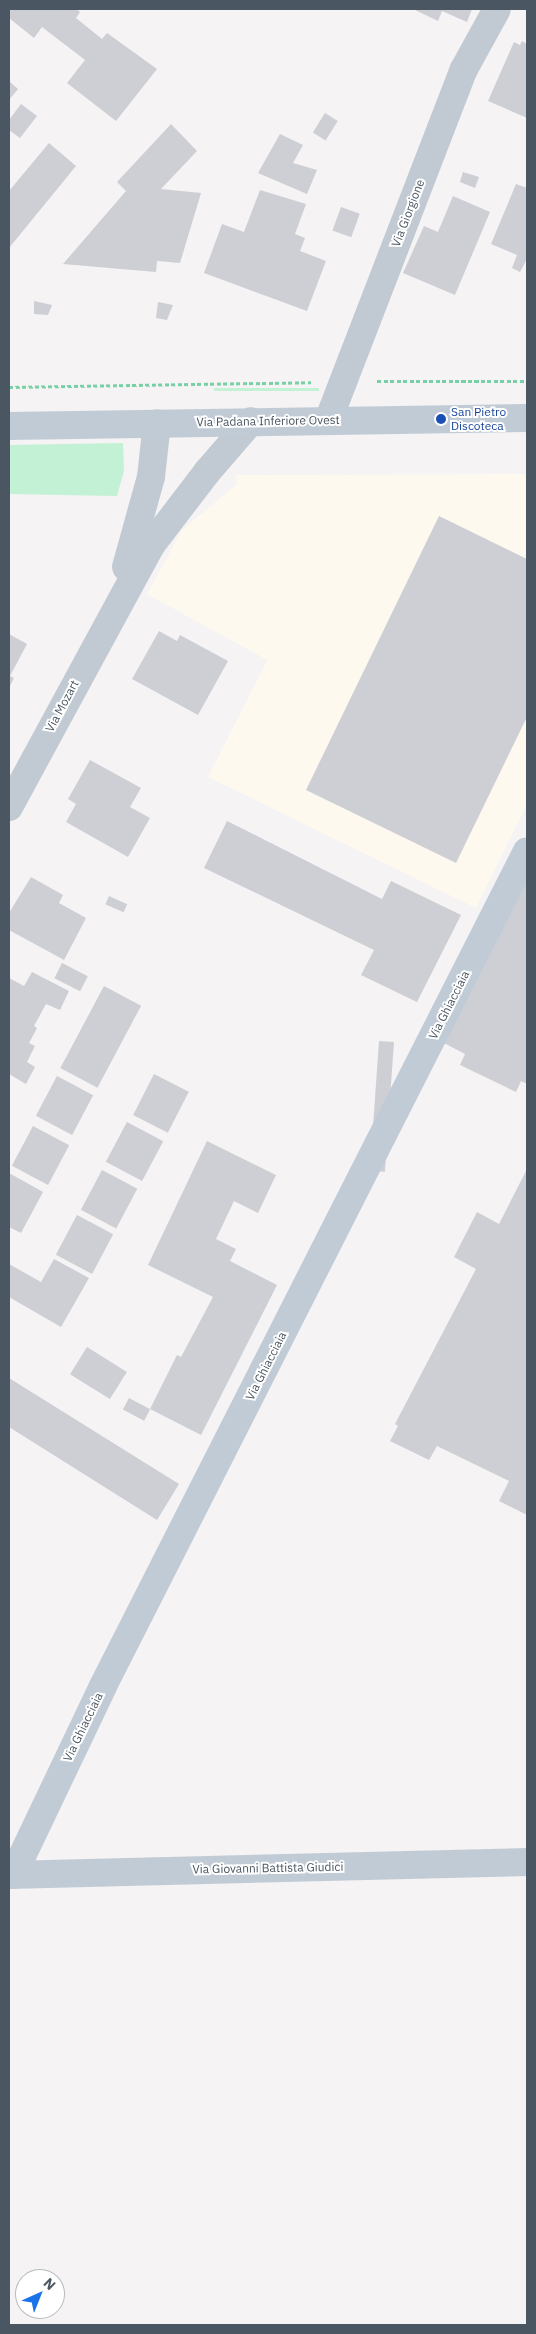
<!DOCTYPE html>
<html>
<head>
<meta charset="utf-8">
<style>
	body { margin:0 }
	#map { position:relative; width:536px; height:2334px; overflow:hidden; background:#f5f3f3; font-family:"IBM Plex Sans",sans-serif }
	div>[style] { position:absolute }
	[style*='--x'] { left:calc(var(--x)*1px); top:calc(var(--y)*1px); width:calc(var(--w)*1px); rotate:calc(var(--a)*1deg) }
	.commercial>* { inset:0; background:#fdf9ef }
	.green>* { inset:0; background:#c3f1d5; transform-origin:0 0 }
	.building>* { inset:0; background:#cdcfd5; transform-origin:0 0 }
	.path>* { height:3px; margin-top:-1.5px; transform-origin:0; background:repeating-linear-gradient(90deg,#7ad0a6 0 4px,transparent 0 6.5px) }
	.street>* { height:28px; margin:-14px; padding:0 14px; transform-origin:14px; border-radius:14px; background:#c1cad2 }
	.secondary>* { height:28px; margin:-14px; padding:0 14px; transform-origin:14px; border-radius:14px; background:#c1cbd6 }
	.dots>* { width:14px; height:14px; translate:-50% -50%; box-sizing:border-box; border:2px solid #fff; border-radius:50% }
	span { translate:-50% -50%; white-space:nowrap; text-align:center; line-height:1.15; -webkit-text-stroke:4px #fff; paint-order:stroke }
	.street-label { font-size:12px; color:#4a5661 }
	.transit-label { font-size:12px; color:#164399 }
	.left { translate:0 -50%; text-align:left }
	.frame { position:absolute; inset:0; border:10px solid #4a5661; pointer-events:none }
	.north { position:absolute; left:15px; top:2269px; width:50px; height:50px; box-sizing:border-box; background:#fff; border:1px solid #b7bbc0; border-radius:50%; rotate:44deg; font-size:14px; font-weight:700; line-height:20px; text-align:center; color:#4a5661 }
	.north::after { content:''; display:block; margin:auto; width:18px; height:22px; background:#1a73e8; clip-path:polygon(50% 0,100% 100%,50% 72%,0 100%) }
</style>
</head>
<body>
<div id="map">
	<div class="commercial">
		<i style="clip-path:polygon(527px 474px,527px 804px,476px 908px,208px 777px,267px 660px,147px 594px,182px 530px,237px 484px,236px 475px)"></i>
	</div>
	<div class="green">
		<i style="left:319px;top:388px;width:3px;height:105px;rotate:90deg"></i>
		<i style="clip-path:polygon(123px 443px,124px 471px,117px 496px,9px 494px,9px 445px)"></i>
	</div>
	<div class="building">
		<i style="clip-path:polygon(9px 9px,76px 9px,80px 12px,76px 18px,102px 39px,107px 33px,157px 69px,116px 121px,67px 83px,85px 60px,42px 27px,34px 38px,9px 18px)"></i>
		<i style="clip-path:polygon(413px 9px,472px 9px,467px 22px,442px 11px,438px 21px)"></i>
		<i style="clip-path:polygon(522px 41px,527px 44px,527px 118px,488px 101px,514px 42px,520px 45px)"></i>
		<i style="clip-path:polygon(10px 82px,18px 89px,9px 100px,9px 84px)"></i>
		<i style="clip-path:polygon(21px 104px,37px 116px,20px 138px,9px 130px,9px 120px)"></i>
		<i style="left:325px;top:113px;width:15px;height:23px;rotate:32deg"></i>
		<i style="clip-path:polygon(171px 124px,197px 151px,161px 189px,201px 193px,180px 263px,157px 261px,156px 272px,63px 264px,126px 191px,117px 182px)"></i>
		<i style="clip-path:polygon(280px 134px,303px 145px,293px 163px,317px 170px,307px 194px,258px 173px)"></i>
		<i style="clip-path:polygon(49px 143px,76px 166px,9px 248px,9px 191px)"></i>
		<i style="clip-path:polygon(463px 172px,479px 177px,475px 188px,460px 182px)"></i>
		<i style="clip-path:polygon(516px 184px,527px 188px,527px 259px,520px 272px,512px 268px,517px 255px,491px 244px)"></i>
		<i style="clip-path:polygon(260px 190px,306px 204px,295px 234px,305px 238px,300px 251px,326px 261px,307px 311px,204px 273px,222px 224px,244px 232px)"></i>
		<i style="clip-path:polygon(453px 196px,490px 212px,455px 295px,403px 273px,424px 226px,438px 232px)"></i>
		<i style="left:341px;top:207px;width:20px;height:25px;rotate:20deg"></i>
		<i style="clip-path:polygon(34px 301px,52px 305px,48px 315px,34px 314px)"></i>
		<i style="clip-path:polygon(158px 302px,173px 305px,167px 320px,156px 318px)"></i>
		<i style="clip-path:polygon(439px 516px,527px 559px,527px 717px,456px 863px,306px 790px)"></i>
		<i style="clip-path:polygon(159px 631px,177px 641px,180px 635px,228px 661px,198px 715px,132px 679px)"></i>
		<i style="clip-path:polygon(9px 634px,27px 644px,10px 676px,14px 678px,9px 688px)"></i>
		<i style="clip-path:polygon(90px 760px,141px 788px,130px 807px,150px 818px,128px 857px,66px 822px,76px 804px,68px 799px)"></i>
		<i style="clip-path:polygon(227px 821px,382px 899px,391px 881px,461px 915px,417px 1002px,361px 975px,374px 950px,204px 868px)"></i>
		<i style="clip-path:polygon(527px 870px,527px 1084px,521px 1081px,516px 1092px,460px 1065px,465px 1054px,442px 1042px)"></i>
		<i style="clip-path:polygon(31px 877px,63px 895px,59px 903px,86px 918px,64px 960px,9px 930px,9px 913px)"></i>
		<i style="left:109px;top:896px;width:20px;height:9px;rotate:24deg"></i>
		<i style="left:62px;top:963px;width:29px;height:17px;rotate:27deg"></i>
		<i style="clip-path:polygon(32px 972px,69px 991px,60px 1010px,46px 1004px,34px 1026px,37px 1028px,29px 1043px,35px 1046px,27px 1062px,35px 1067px,26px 1084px,9px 1074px,9px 978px,24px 986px)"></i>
		<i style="left:104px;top:986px;width:42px;height:93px;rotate:28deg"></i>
		<i style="left:379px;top:1041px;width:15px;height:130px;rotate:4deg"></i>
		<i style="left:154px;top:1074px;width:39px;height:46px;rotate:27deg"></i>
		<i style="left:57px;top:1076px;width:41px;height:45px;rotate:28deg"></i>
		<i style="left:127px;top:1122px;width:41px;height:45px;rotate:28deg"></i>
		<i style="left:33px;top:1126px;width:41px;height:45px;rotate:28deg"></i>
		<i style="clip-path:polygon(207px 1141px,276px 1175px,258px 1213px,234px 1201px,216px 1239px,236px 1249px,230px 1261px,277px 1285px,201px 1435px,150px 1409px,177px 1355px,181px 1357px,213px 1297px,148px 1265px)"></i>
		<i style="clip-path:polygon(527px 1169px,527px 1515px,499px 1501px,509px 1481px,437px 1446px,429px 1460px,390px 1441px,398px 1426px,395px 1424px,476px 1269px,454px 1257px,477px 1212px,499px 1224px)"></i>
		<i style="left:102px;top:1170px;width:40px;height:45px;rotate:28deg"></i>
		<i style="clip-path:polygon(9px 1173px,43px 1192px,21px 1233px,9px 1227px)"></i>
		<i style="left:77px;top:1215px;width:41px;height:45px;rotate:28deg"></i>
		<i style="clip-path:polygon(54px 1259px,89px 1278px,61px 1327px,9px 1297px,9px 1264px,41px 1282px)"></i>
		<i style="left:87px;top:1347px;width:47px;height:32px;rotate:32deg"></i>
		<i style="clip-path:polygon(9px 1378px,179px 1484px,157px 1520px,9px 1427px)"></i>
		<i style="left:129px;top:1398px;width:24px;height:13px;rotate:28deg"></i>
	</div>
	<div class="path">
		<i style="--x:377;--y:381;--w:150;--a:0"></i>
		<i style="--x:9;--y:387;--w:302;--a:-0.9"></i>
	</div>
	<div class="street">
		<i style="--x:328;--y:421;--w:377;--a:-68.9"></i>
		<i style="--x:464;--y:69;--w:68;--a:-61.2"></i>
		<i style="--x:126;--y:567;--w:93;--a:-74.5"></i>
		<i style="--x:151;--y:477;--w:54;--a:-83.7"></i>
		<i style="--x:9;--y:807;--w:299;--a:-61.5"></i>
		<i style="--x:152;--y:544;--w:91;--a:-52.6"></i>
		<i style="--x:207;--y:472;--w:67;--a:-49.2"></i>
	</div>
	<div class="secondary">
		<i style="--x:9;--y:426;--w:518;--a:-0.88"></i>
		<i style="--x:9;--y:1875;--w:518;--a:-1.44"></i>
		<i style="--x:13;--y:1875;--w:209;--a:-64.5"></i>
		<i style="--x:103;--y:1686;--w:936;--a:-63.08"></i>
	</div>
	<div class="dots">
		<i style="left:441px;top:419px;background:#1a4fb4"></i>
	</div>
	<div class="street-label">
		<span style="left:408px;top:213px;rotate:-69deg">Via Giorgione</span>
		<span style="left:268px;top:421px;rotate:-1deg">Via Padana Inferiore Ovest</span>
		<span style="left:62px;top:706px;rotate:-62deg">Via Mozart</span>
		<span style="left:449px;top:1005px;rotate:-63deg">Via Ghiacciaia</span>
		<span style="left:266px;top:1366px;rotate:-63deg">Via Ghiacciaia</span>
		<span style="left:83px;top:1727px;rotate:-64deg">Via Ghiacciaia</span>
		<span style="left:268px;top:1868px;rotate:-1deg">Via Giovanni Battista Giudici</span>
	</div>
	<div class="transit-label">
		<span class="left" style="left:451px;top:419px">San Pietro<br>Discoteca</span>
	</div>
	<div class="frame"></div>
	<div class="north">N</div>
</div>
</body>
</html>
